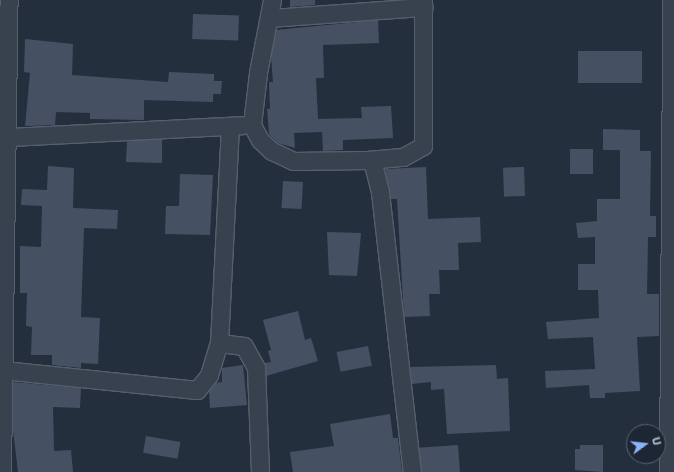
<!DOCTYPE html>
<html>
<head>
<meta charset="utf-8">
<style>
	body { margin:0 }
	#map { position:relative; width:674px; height:472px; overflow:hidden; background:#242f3e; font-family:Commissioner,sans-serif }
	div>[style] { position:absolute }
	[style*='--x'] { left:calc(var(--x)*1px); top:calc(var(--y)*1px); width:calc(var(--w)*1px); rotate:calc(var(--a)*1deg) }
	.building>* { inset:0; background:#455162; transform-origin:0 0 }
	.roads { filter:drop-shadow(1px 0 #565f6c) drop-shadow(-1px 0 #565f6c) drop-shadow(0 1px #565f6c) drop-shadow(0 -1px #565f6c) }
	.minor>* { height:17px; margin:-8.5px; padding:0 8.5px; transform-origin:8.5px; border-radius:8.5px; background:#38414e }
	span { translate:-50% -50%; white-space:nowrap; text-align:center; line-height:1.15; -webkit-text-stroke:3px #1d2633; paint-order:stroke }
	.north { position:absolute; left:626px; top:424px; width:40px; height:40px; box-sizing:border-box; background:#1d2633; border:1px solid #59626f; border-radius:50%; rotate:75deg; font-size:11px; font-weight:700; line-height:16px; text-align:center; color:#b4bcc9 }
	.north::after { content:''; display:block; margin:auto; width:14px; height:18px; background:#8ab4f8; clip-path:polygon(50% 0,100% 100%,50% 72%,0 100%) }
</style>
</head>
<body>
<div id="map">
	<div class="building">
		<i style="clip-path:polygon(290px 0,315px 0,315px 5px,290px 7px)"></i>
		<i style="left:193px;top:14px;width:46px;height:25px;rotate:2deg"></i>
		<i style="clip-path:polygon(378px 20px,379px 43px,323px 45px,324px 78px,316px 78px,318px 119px,362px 118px,361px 107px,391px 106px,393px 138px,343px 140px,343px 150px,323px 151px,322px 132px,294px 133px,295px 148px,278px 143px,269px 134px,267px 109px,270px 109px,269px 82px,273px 82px,271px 56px,276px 30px)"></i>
		<i style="clip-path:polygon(25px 39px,73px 44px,72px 75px,168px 82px,169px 72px,214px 74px,214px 81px,222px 81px,221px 94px,213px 94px,213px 102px,144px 100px,144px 120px,90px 119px,90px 113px,56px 112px,55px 125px,25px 126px,30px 73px,24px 72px)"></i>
		<i style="left:578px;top:51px;width:64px;height:32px"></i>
		<i style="clip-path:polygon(603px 129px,640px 130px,640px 151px,651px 151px,650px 216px,656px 216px,656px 237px,648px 237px,647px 294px,659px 294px,659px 336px,637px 337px,640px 391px,605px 393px,605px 398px,590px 398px,589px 385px,546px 388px,545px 371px,595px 369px,593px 337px,548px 339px,546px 322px,599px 318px,598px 290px,578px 290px,578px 264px,595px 264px,595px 237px,578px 238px,576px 223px,597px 221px,597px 199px,620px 199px,620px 150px,603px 150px)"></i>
		<i style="clip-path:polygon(162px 139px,162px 163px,126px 162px,127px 141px)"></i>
		<i style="left:570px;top:149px;width:23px;height:25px"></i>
		<i style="clip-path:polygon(48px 166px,74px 168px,73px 208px,118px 210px,117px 229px,84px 228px,81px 317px,100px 318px,98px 364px,81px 363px,81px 368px,52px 365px,52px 355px,31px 355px,32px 327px,26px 326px,27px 293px,20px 293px,20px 246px,41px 247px,42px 206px,21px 205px,22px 189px,47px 190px)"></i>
		<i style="clip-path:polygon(426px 167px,428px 219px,480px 217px,481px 242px,458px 243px,459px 270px,439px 270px,440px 294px,429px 294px,430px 316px,404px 317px,397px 199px,391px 199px,385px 169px)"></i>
		<i style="left:524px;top:167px;width:29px;height:21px;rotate:88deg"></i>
		<i style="clip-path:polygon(180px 174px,213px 175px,210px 235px,165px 234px,166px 206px,179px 206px)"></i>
		<i style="left:283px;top:181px;width:20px;height:27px;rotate:3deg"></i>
		<i style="clip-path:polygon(327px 232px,361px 233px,357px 276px,329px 275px)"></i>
		<i style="clip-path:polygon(298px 311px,305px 340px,311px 338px,318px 361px,266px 376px,265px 363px,271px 362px,268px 351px,271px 350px,263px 320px)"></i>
		<i style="left:368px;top:346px;width:20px;height:32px;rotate:79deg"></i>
		<i style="clip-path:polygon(243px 365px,247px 405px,210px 408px,209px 391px,216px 383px,222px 382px,222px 368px)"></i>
		<i style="clip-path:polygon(496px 365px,497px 379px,508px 378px,510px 431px,447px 434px,444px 389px,431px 390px,431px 382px,412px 384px,410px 367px)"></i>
		<i style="clip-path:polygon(13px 382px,81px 388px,80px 408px,53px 407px,54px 451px,71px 450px,73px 472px,18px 472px,13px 430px)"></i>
		<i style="clip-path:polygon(390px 414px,393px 438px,398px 438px,402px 472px,293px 472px,290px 452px,334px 446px,330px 424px)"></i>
		<i style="left:146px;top:436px;width:35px;height:17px;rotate:10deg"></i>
		<i style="left:458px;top:445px;width:27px;height:39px;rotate:86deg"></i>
		<i style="clip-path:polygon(580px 445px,603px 445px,603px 472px,575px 470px,575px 449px,580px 449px)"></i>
	</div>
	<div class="roads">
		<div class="minor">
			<i style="--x:272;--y:0;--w:74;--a:100.9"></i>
			<i style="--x:258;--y:73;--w:52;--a:96.6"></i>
			<i style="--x:252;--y:125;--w:17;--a:62"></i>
			<i style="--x:260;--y:140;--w:16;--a:43"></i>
			<i style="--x:272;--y:151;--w:23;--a:25"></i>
			<i style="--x:293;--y:161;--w:74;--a:-0.8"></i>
			<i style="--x:367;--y:160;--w:7;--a:34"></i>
			<i style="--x:373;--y:164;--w:29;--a:76"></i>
			<i style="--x:380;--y:192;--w:282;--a:83.5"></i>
			<i style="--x:270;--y:18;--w:154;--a:-4.1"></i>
			<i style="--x:8;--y:137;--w:234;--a:-2.9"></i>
			<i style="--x:367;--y:160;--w:36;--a:-5"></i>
			<i style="--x:403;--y:157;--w:23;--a:-29"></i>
			<i style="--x:423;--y:146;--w:146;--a:-90"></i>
			<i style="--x:219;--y:343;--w:25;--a:7"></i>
			<i style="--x:244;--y:346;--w:25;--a:61"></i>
			<i style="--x:256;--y:368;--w:104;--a:87.8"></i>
			<i style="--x:3;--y:370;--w:195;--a:5.9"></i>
			<i style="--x:197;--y:390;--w:19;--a:-51"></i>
			<i style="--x:209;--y:375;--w:34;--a:-73"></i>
			<i style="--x:219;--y:343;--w:217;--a:-87.1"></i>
			<i style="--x:2;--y:472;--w:472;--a:-89.2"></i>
			<i style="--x:668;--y:472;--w:472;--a:-89.6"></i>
		</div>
	</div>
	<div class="north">U</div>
</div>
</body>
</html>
